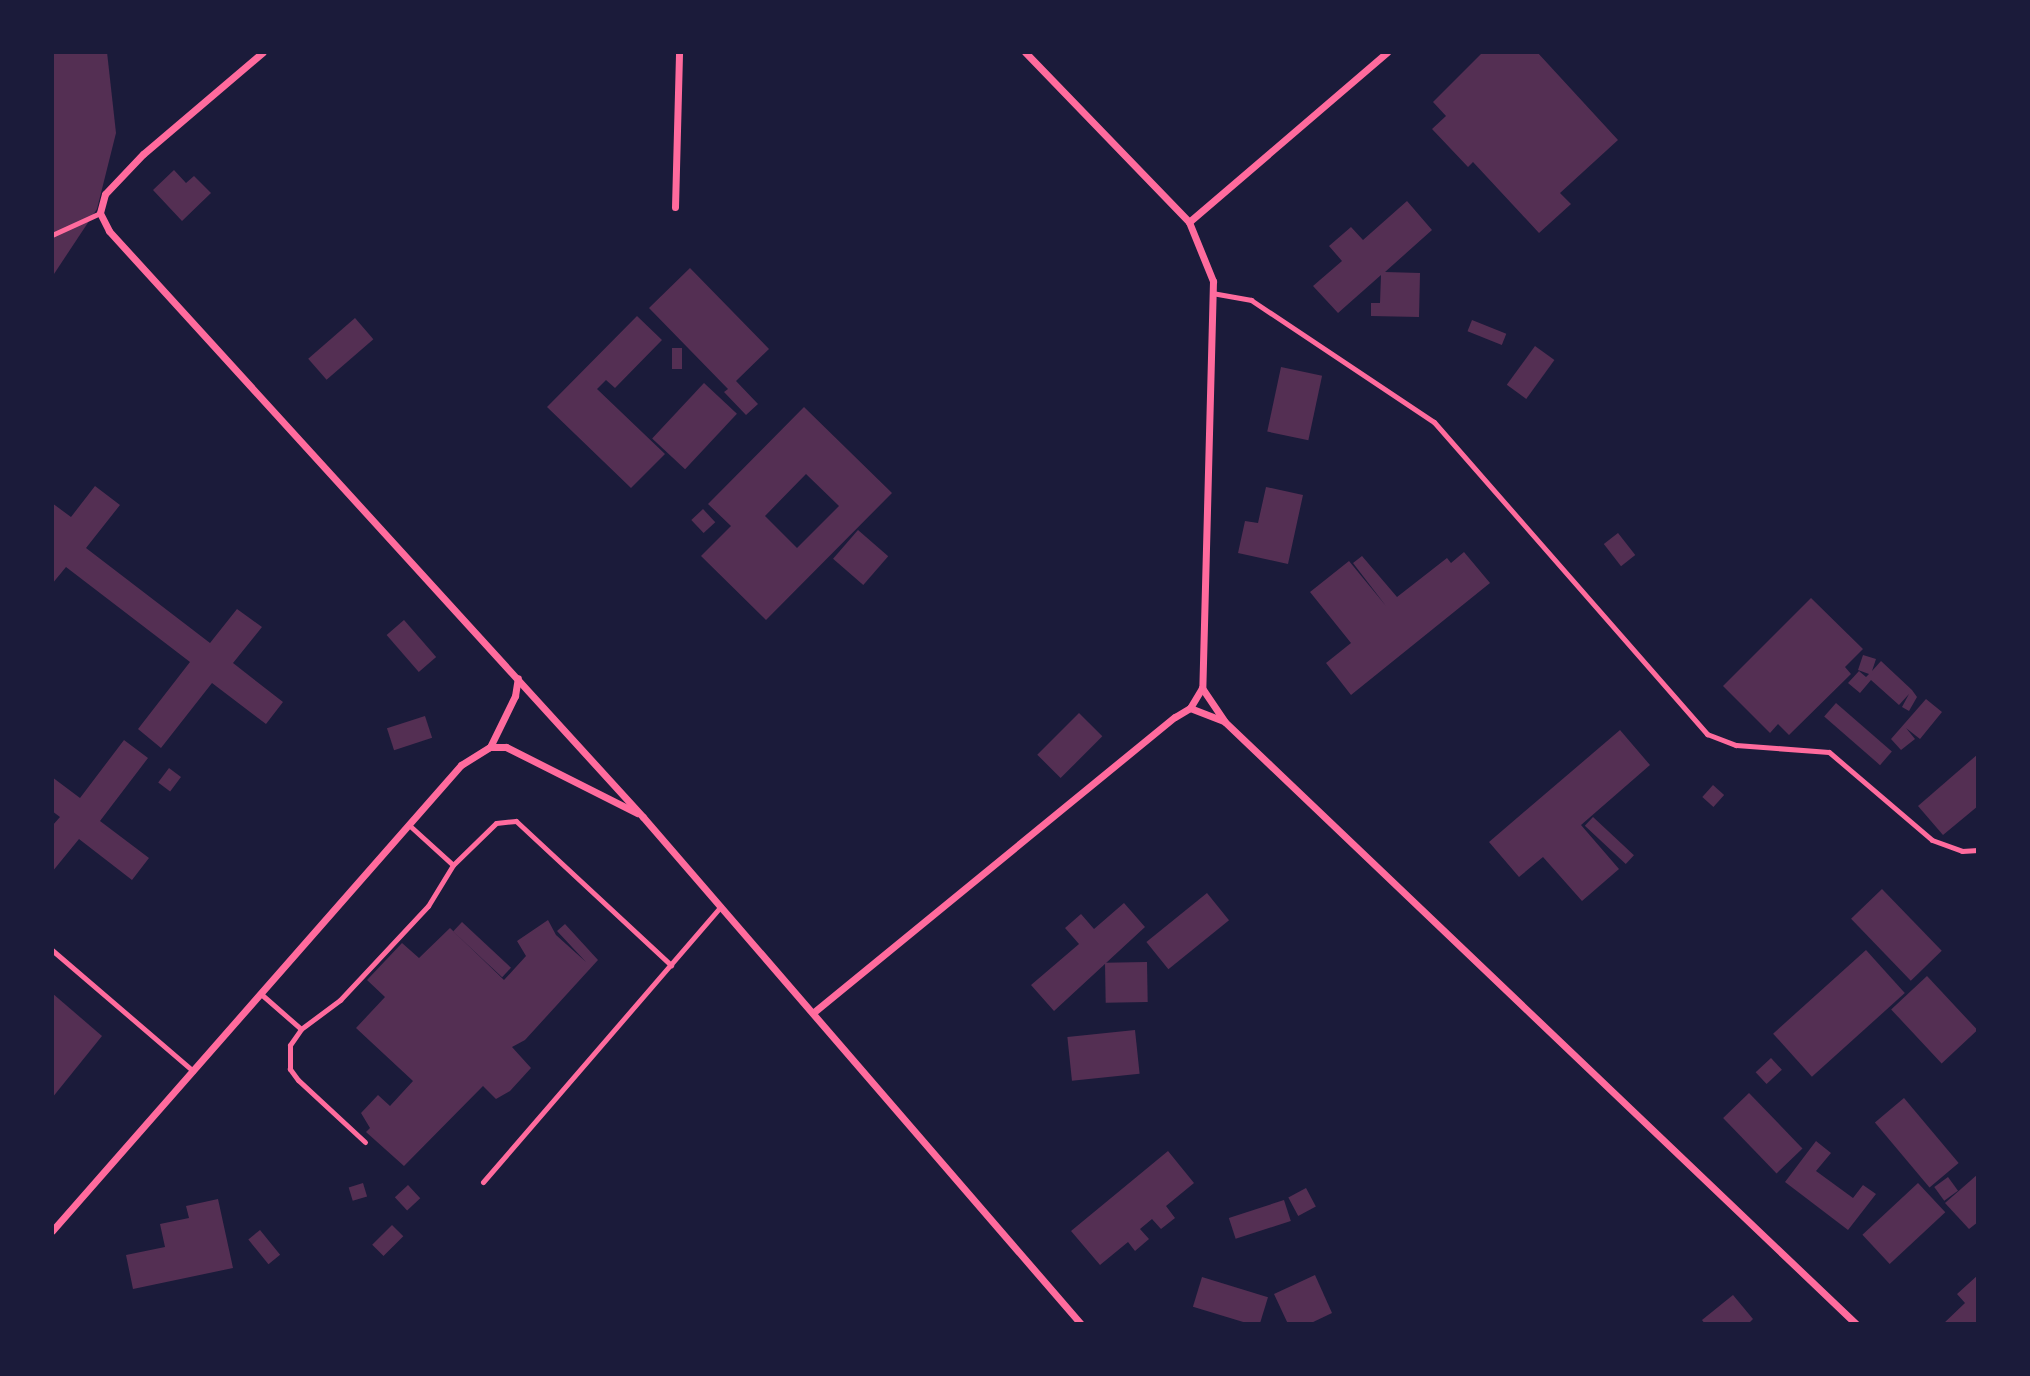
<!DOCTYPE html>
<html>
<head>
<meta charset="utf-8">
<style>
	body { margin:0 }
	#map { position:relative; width:2030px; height:1376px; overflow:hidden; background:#1b1b3a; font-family:"DM Sans",sans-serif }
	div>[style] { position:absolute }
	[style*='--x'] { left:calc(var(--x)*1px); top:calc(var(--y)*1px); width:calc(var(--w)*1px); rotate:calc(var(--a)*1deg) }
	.building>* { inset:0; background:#542f53; transform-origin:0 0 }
	.service>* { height:5px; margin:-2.5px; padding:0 2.5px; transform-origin:2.5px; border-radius:2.5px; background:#ff6b9d }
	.minor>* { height:7px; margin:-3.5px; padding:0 3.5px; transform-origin:3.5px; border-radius:3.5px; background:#ff6b9d }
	span { translate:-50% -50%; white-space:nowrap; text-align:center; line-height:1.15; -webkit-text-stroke:7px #1b1b3a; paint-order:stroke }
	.frame { position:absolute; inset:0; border:54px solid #1b1b3a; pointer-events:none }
</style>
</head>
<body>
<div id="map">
	<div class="building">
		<i style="clip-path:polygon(52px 52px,107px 52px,116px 133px,97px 209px,52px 277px)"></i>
		<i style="clip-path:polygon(1483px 52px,1537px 52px,1618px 140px,1560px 193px,1571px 204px,1539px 233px,1473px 162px,1468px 167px,1432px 129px,1446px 116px,1433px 102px)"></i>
		<i style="clip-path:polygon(174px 170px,186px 183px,194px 176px,211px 193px,182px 221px,153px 190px)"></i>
		<i style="clip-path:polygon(1407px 201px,1432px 230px,1385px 272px,1420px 273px,1419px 317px,1371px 316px,1371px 303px,1380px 303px,1381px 275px,1338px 313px,1313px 286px,1342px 261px,1329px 246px,1351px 227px,1363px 240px)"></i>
		<i style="clip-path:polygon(690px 268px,769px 349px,736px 381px,758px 404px,746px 415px,724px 392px,728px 389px,649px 308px)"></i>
		<i style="clip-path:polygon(637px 316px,662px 340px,615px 388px,606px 380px,597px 389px,665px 454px,631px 488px,547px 407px)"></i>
		<i style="left:355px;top:318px;width:28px;height:62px;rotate:49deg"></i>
		<i style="left:1472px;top:320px;width:37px;height:12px;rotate:22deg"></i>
		<i style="left:1535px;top:346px;width:24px;height:48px;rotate:36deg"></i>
		<i style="left:682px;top:348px;width:21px;height:10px;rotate:90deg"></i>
		<i style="left:1281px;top:367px;width:42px;height:66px;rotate:12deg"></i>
		<i style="left:704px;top:383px;width:45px;height:76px;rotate:43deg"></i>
		<i style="clip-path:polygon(evenodd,804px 407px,892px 493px,766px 620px,701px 556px,731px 526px,708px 504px,804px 407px,806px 474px,839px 506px,797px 548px,765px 516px,806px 474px)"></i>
		<i style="clip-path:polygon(95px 486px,120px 505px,86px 548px,210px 643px,237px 609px,262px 627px,233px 663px,283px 702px,266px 724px,212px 683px,161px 748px,138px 729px,190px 662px,66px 567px,52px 584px,52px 503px,71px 517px)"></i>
		<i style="clip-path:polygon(1266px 487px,1303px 495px,1288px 564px,1238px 553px,1245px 521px,1258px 523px)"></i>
		<i style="left:703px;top:509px;width:18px;height:16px;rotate:47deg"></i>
		<i style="left:858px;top:530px;width:40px;height:38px;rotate:41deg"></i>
		<i style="left:1618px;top:533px;width:28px;height:18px;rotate:52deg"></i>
		<i style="clip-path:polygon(1464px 552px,1490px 583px,1351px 695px,1326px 663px,1351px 643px,1310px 592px,1349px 561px,1386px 606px,1353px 563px,1362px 556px,1397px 597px,1447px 558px,1451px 563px)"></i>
		<i style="clip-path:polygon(1811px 598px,1863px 649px,1845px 667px,1851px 674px,1789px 735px,1778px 724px,1770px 733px,1723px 686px)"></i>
		<i style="left:404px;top:620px;width:49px;height:23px;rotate:49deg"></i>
		<i style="clip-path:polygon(1863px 655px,1876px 659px,1872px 671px,1881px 661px,1912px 690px,1917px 697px,1909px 711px,1902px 707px,1909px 694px,1899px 705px,1871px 680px,1860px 693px,1848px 683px,1859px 671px,1866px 677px,1869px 674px,1858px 670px)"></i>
		<i style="clip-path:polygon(1926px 699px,1942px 712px,1920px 739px,1906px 728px,1915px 739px,1901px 750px,1891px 739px)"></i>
		<i style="left:1836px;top:703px;width:74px;height:18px;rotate:41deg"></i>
		<i style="left:1079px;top:713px;width:33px;height:59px;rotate:45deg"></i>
		<i style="left:425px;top:716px;width:23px;height:40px;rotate:72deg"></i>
		<i style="clip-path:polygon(1620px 730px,1650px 765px,1581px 825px,1619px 869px,1582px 901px,1543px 857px,1519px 877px,1489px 842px)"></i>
		<i style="clip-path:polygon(124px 740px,148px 758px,100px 821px,149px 858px,132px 880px,79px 839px,52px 872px,52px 826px,60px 817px,52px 811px,52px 777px,80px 798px)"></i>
		<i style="clip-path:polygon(1978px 754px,1978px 806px,1943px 835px,1918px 806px)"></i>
		<i style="left:169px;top:768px;width:15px;height:18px;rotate:37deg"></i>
		<i style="left:1713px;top:785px;width:15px;height:16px;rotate:42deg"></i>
		<i style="left:1593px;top:817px;width:56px;height:12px;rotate:43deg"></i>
		<i style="left:1882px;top:889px;width:86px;height:43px;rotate:46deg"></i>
		<i style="left:1207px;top:893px;width:35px;height:78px;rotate:51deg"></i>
		<i style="clip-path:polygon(1124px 903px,1145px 927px,1054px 1011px,1031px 985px,1079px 944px,1065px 928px,1081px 914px,1094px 929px)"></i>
		<i style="clip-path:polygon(548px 920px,556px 935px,586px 962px,557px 931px,565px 924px,598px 960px,525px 1040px,512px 1047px,531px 1068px,510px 1091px,496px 1099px,483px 1086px,404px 1166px,366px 1132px,370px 1128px,361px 1113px,378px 1095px,390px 1106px,413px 1081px,356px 1028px,385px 997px,367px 980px,402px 943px,419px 958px,450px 928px,504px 980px,526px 956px,517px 941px)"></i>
		<i style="left:462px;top:922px;width:67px;height:13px;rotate:43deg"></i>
		<i style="left:1866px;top:950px;width:58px;height:125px;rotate:48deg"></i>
		<i style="left:1147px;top:962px;width:40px;height:42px;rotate:89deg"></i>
		<i style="left:1927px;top:976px;width:74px;height:49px;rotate:47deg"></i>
		<i style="clip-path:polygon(52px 993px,102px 1036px,52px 1098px)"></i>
		<i style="left:1135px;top:1030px;width:44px;height:68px;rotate:84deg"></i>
		<i style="left:1771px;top:1058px;width:16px;height:21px;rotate:47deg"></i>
		<i style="left:1749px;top:1093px;width:77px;height:36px;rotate:46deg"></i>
		<i style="left:1904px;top:1098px;width:85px;height:38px;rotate:50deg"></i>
		<i style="clip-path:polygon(1816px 1141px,1831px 1153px,1816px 1171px,1853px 1198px,1863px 1185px,1876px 1194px,1848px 1230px,1785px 1182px)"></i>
		<i style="clip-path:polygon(1168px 1151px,1194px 1183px,1166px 1206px,1175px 1218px,1161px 1229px,1152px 1219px,1140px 1229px,1149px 1239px,1135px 1251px,1128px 1242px,1100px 1265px,1071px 1231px)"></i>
		<i style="clip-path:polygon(1978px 1174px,1978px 1222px,1969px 1229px,1945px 1203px)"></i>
		<i style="left:1948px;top:1177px;width:17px;height:17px;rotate:54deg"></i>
		<i style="left:363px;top:1183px;width:14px;height:15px;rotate:73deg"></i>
		<i style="left:1918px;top:1183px;width:40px;height:76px;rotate:47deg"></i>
		<i style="left:408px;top:1185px;width:18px;height:18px;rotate:47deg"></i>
		<i style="left:1306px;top:1188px;width:21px;height:20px;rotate:62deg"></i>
		<i style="clip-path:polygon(218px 1199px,233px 1268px,133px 1289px,126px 1255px,165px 1247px,160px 1224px,189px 1218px,186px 1206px)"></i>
		<i style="left:1284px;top:1200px;width:22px;height:58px;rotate:72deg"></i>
		<i style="left:392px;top:1225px;width:16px;height:28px;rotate:45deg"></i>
		<i style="left:260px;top:1230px;width:32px;height:15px;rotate:51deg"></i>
		<i style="clip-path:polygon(1315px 1275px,1332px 1313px,1309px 1324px,1288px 1324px,1274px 1294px)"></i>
		<i style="clip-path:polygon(1978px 1275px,1978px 1324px,1943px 1324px,1965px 1303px,1957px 1294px)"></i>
		<i style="left:1202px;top:1277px;width:69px;height:31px;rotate:17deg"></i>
		<i style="clip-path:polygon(1733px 1295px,1753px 1319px,1748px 1324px,1705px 1324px,1702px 1320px)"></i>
	</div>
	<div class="service">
		<i style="--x:52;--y:235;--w:53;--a:-24.6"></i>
		<i style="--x:1212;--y:293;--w:40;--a:10"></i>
		<i style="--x:1251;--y:300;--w:220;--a:33.7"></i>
		<i style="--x:1434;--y:422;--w:415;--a:48.8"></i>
		<i style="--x:1707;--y:734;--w:31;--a:21"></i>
		<i style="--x:1736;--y:745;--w:93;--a:4.3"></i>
		<i style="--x:1829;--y:752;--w:135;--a:40.5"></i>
		<i style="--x:1932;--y:840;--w:32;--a:20"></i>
		<i style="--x:1962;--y:851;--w:16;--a:-4"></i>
		<i style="--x:409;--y:825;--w:59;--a:42.3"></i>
		<i style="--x:52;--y:950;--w:186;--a:40.6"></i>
		<i style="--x:261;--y:994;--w:53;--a:41.2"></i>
		<i style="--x:365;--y:1142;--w:91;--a:-137.2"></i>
		<i style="--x:298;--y:1080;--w:14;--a:-126"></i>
		<i style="--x:290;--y:1069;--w:24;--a:-90"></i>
		<i style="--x:290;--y:1045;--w:19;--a:-55"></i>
		<i style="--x:301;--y:1029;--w:49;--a:-36.6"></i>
		<i style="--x:340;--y:1000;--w:129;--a:-46.9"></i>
		<i style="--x:428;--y:906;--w:48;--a:-58.6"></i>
		<i style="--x:453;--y:865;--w:60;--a:-44.3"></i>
		<i style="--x:496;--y:823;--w:20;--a:-6"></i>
		<i style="--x:516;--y:821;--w:212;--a:42.9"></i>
		<i style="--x:483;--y:1182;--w:364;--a:-49.2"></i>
	</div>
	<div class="minor">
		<i style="--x:263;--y:52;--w:157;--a:139.6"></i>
		<i style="--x:143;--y:154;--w:55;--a:133.5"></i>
		<i style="--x:105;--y:194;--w:20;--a:105"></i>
		<i style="--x:100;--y:213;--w:20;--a:63"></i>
		<i style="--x:109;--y:231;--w:793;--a:47.66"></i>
		<i style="--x:643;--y:817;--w:670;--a:49.18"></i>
		<i style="--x:1025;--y:52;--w:236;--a:46"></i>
		<i style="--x:1189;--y:222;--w:64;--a:67.9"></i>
		<i style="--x:1213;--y:281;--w:407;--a:91.5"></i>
		<i style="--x:1202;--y:688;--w:41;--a:55.9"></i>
		<i style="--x:1225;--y:722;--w:872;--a:43.65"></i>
		<i style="--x:675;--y:207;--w:155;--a:-88.5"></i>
		<i style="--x:1189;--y:222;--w:261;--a:-40.6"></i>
		<i style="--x:1190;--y:708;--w:23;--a:-59"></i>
		<i style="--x:490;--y:747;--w:57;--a:-63.9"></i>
		<i style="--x:515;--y:696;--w:18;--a:-81"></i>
		<i style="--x:814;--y:1012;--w:466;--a:-39.3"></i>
		<i style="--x:1175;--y:717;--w:17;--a:-31"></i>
		<i style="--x:1190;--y:708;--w:36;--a:21"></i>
		<i style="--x:52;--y:1231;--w:620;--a:-48.73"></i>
		<i style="--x:461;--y:765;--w:34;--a:-32"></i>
		<i style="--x:490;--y:747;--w:16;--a:0"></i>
		<i style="--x:506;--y:747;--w:147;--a:26.7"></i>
	</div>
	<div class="frame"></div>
</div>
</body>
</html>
